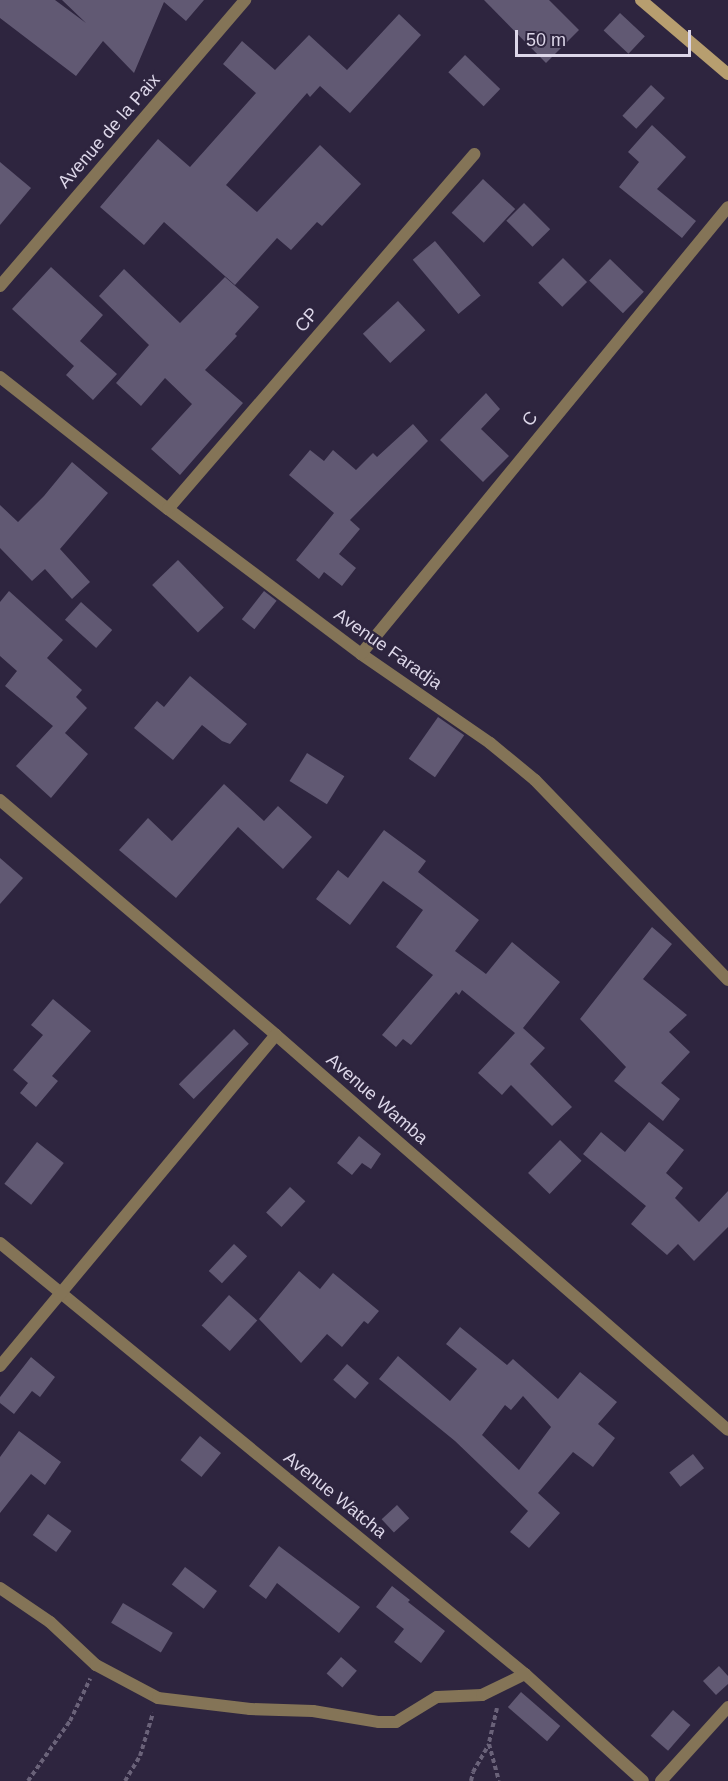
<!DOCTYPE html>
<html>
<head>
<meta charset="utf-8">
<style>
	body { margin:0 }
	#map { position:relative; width:728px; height:1781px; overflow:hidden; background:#2e253f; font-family:Arial,sans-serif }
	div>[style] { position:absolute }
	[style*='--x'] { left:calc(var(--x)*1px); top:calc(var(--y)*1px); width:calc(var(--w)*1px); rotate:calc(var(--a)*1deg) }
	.building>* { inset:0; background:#615973; transform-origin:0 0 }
	.path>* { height:4px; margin-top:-2px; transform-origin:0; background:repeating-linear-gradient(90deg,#6a6279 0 4.5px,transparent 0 7.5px) }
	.street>* { height:12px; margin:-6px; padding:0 6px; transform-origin:6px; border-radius:6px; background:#847457 }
	.secondary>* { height:12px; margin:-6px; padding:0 6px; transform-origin:6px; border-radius:6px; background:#b79e6f }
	span { translate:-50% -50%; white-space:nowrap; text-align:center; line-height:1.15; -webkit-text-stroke:4.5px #2e253f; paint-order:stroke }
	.street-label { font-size:18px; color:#ddd7e9 }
	.scale { position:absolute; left:515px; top:30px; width:176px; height:27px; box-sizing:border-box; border:3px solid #ddd7e9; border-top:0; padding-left:8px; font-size:18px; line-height:21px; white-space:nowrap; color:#ddd7e9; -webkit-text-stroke:4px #2e253f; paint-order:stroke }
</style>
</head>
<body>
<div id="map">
	<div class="building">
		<i style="clip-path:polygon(0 0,55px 0,86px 23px,62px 0,204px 0,186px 21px,164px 2px,134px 73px,103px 41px,76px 76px,0 18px)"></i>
		<i style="clip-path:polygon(484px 0,549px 0,579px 30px,546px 63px)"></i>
		<i style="left:620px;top:13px;width:34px;height:24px;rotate:43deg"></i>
		<i style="clip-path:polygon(399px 14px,421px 35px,350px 113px,320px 86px,310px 97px,307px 93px,226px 185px,257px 212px,320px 145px,361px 184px,322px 226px,317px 222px,291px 250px,277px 238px,235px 285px,164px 222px,144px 245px,100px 207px,158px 139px,190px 167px,256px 93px,223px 64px,242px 41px,275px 70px,309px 35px,347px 70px)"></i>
		<i style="left:465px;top:55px;width:49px;height:24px;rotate:44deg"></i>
		<i style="left:651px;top:85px;width:19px;height:42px;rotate:43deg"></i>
		<i style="clip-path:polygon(652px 125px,686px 157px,657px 189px,696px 221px,682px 238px,619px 187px,639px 162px,628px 152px)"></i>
		<i style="clip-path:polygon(0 162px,31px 188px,0 225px)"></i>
		<i style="left:483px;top:179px;width:44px;height:46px;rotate:43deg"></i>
		<i style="left:524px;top:203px;width:37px;height:25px;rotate:45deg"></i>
		<i style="left:435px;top:241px;width:71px;height:29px;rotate:50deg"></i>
		<i style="left:563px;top:258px;width:34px;height:35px;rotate:45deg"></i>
		<i style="left:610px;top:259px;width:47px;height:30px;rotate:44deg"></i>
		<i style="clip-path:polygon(51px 267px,103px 315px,80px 341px,117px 374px,93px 400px,66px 375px,74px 366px,12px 309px)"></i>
		<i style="clip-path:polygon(124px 269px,180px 323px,225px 277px,259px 307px,235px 334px,237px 336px,205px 370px,243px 403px,180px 475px,151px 449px,192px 404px,165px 378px,141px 406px,116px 383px,149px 345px,99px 296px)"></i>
		<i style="left:398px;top:301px;width:40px;height:48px;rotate:47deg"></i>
		<i style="clip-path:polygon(486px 393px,500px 409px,481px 429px,509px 456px,483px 482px,440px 440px)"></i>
		<i style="clip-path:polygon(413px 424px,428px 441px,350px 520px,360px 529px,339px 554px,356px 568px,342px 586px,324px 572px,319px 579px,296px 560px,334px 513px,289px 475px,310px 450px,324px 461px,333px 450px,356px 470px,373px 453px,377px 457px)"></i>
		<i style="clip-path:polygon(72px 462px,108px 493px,60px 549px,90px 582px,72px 599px,45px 569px,32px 581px,0 548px,0 505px,18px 522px,44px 496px)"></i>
		<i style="left:178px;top:560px;width:66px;height:36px;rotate:46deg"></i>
		<i style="clip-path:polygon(9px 591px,63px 640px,47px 658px,82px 690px,76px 697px,87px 708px,65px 733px,88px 754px,51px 798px,16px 766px,53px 726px,5px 686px,17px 671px,0 656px,0 602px)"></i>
		<i style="left:264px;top:591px;width:16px;height:36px;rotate:38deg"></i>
		<i style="left:81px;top:602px;width:42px;height:24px;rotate:42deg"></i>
		<i style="clip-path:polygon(190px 676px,247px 724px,230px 744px,222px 741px,202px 725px,173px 760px,134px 728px,157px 701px,164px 707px)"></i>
		<i style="left:438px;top:717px;width:32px;height:51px;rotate:35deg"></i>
		<i style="left:307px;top:753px;width:44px;height:33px;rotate:32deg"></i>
		<i style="clip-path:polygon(224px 784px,264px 821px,278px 806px,312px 837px,283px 869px,238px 827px,176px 898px,119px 850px,148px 818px,172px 841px)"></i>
		<i style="clip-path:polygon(384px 830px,426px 861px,418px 872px,479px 920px,455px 951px,486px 974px,512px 942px,560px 982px,523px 1028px,545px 1048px,530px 1064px,572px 1107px,552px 1126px,511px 1085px,502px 1095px,478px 1073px,515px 1033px,462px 990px,459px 995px,456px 992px,411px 1045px,403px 1039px,396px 1047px,382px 1035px,433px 975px,396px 947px,423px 910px,383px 881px,350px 925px,316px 899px,338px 870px,348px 878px)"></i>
		<i style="clip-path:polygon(0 858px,23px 878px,0 904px)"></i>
		<i style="clip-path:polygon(652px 927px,672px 944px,643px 979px,687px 1015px,669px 1032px,690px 1052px,661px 1083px,680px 1099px,663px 1121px,614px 1081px,626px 1067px,580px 1019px)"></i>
		<i style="clip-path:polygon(53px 999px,91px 1031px,52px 1076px,58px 1081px,36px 1107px,20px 1093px,28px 1083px,13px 1070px,43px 1035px,31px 1025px)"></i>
		<i style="left:234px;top:1029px;width:21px;height:78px;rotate:45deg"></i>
		<i style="clip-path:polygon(649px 1122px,684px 1150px,666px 1173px,683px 1188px,675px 1198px,699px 1222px,728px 1191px,728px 1227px,694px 1261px,678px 1244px,667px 1255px,631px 1224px,646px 1206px,583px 1154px,601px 1132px,625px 1152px)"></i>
		<i style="clip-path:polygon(359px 1136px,381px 1154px,371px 1169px,362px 1163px,352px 1175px,337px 1163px)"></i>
		<i style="left:560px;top:1140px;width:30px;height:46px;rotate:44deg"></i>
		<i style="left:37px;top:1142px;width:34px;height:53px;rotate:38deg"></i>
		<i style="left:290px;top:1187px;width:21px;height:35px;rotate:43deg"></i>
		<i style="left:234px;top:1244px;width:18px;height:37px;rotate:43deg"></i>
		<i style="clip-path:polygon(299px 1271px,320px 1289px,333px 1273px,379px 1311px,368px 1324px,364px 1321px,342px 1347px,327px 1334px,301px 1363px,259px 1319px)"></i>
		<i style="left:229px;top:1295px;width:38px;height:41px;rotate:42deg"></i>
		<i style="clip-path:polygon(evenodd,460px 1327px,507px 1365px,513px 1359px,558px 1399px,580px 1372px,617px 1402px,598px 1424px,615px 1438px,593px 1467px,573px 1452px,538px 1493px,560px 1513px,529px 1548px,510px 1532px,528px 1511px,455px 1441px,379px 1379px,398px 1356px,450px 1401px,477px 1369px,446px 1344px,460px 1327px,523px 1396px,551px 1427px,519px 1470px,482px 1435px,505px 1405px,511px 1410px,523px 1396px)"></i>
		<i style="clip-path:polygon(31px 1357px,55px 1377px,40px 1397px,32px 1391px,14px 1414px,0 1403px,0 1397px)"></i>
		<i style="left:347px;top:1364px;width:29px;height:21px;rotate:41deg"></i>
		<i style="clip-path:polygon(19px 1431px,61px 1462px,45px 1485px,31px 1474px,0 1513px,0 1457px)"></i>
		<i style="left:200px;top:1436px;width:27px;height:31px;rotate:39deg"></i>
		<i style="left:693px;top:1454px;width:18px;height:30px;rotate:52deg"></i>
		<i style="left:397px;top:1505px;width:18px;height:21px;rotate:47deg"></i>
		<i style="left:48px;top:1514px;width:29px;height:26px;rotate:36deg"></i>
		<i style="clip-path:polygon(279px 1546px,360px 1607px,339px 1633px,277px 1583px,266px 1599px,249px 1586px)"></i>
		<i style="left:185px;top:1567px;width:40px;height:22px;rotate:37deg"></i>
		<i style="clip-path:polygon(392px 1586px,410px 1600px,408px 1602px,445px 1631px,421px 1663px,394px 1642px,404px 1629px,376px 1607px)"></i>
		<i style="left:123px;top:1603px;width:58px;height:23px;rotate:31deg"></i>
		<i style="left:341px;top:1657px;width:21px;height:22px;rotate:41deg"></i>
		<i style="clip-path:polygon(719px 1666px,728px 1676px,728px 1684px,716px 1695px,703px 1681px)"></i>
		<i style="left:521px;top:1692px;width:52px;height:20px;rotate:41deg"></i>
		<i style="left:673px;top:1710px;width:23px;height:34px;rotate:41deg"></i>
	</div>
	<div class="path">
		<i style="--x:497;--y:1708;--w:37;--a:103"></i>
		<i style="--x:489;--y:1744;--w:38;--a:75"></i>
		<i style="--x:28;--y:1781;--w:73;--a:-55"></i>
		<i style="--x:70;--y:1721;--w:47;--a:-64.5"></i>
		<i style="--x:125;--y:1781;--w:29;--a:-59"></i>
		<i style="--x:140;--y:1756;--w:45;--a:-73.2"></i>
		<i style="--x:471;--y:1781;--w:9;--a:-77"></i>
		<i style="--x:473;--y:1772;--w:32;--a:-60"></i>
	</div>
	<div class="street">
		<i style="--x:0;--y:286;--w:377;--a:-49.4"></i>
		<i style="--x:0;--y:377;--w:214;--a:38.2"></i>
		<i style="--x:168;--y:509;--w:241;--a:36.9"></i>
		<i style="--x:361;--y:654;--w:157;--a:34.6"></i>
		<i style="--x:490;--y:743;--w:58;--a:39.4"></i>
		<i style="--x:535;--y:780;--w:278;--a:46"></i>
		<i style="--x:168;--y:509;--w:469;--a:-49.2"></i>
		<i style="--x:361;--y:654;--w:578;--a:-50.61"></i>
		<i style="--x:0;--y:800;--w:362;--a:40.4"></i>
		<i style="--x:276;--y:1035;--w:600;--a:41.15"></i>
		<i style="--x:0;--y:1243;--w:679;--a:39.38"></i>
		<i style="--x:525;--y:1674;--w:159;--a:42.2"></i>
		<i style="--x:0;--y:1366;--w:431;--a:-50.2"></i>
		<i style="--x:0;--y:1588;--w:60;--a:34.2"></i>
		<i style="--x:50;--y:1622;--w:63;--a:43.1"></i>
		<i style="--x:96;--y:1665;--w:70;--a:28"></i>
		<i style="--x:158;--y:1698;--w:93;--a:6.8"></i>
		<i style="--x:250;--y:1709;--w:63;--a:1.8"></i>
		<i style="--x:313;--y:1711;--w:67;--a:9.5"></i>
		<i style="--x:379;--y:1722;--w:17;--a:0"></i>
		<i style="--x:396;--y:1722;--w:48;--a:-31.4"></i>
		<i style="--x:437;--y:1697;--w:45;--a:-2.5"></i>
		<i style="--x:482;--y:1695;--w:48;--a:-26"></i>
		<i style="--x:661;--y:1781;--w:100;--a:-47.8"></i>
	</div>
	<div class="secondary">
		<i style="--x:641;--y:0;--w:114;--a:40.4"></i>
	</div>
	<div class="street-label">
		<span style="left:109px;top:131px;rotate:-49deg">Avenue de la Paix</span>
		<span style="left:307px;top:320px;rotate:-49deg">CP</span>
		<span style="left:530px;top:419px;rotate:-51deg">C</span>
		<span style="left:388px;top:649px;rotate:35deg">Avenue Faradja</span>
		<span style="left:377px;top:1099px;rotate:41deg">Avenue Wamba</span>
		<span style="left:335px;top:1495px;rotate:39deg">Avenue Watcha</span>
	</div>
	<div class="scale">50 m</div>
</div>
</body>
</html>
